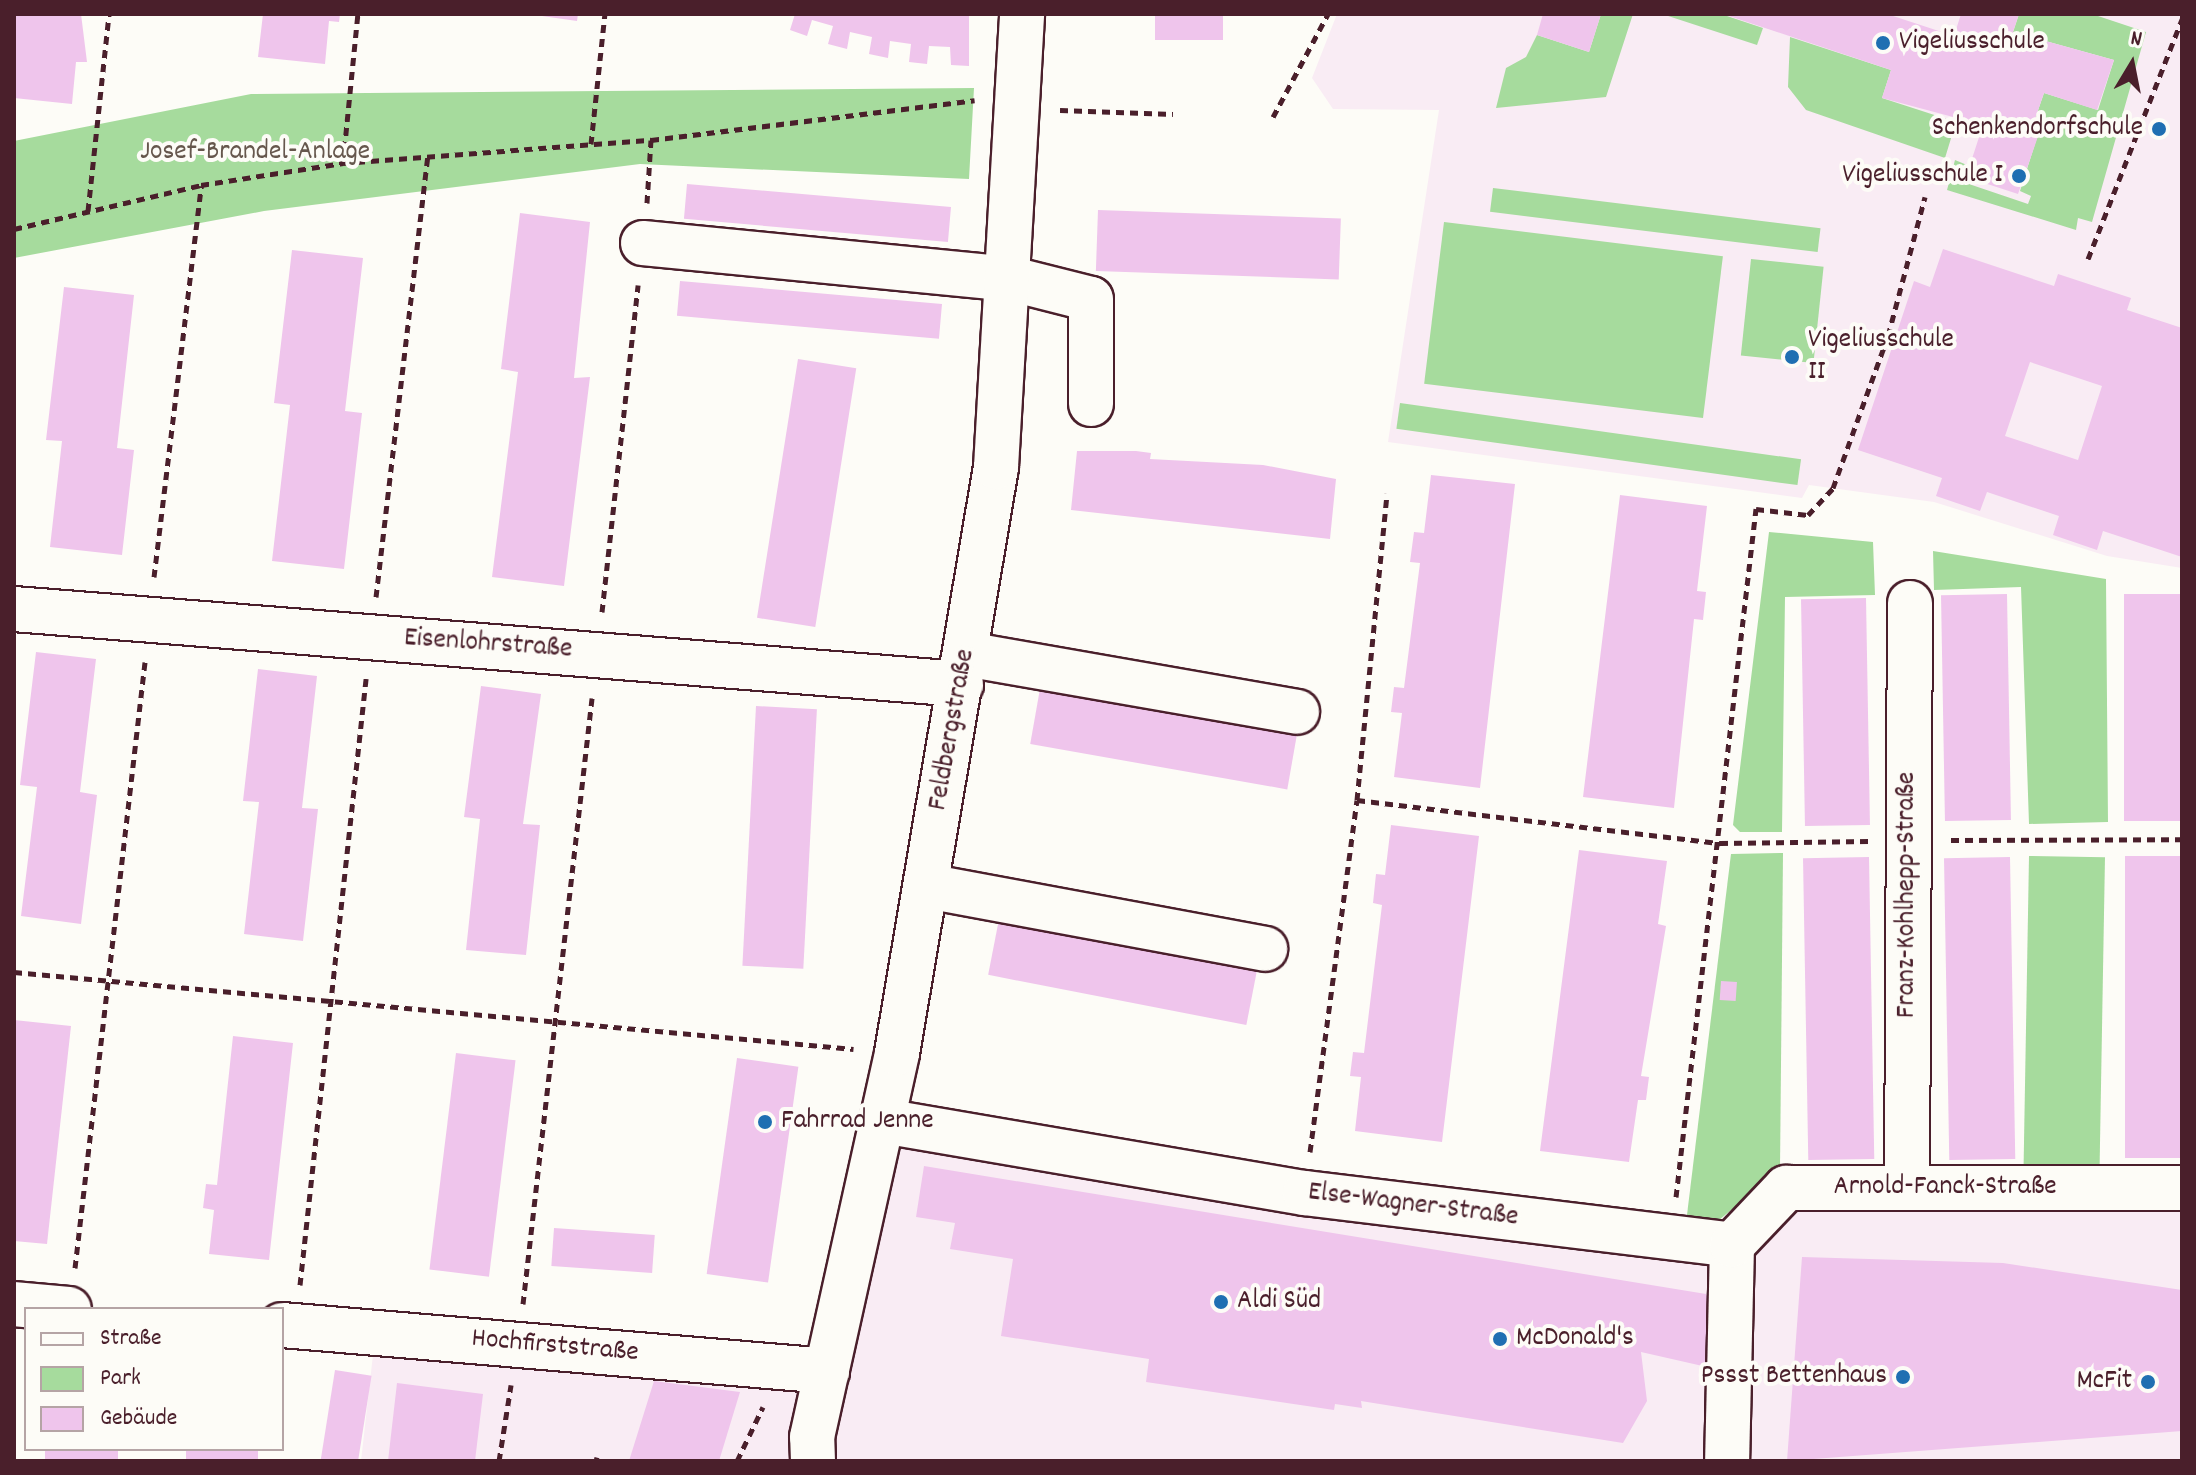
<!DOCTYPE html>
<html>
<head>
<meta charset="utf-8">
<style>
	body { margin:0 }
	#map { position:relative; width:2196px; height:1475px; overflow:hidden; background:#fdfcf7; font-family:Dekko,sans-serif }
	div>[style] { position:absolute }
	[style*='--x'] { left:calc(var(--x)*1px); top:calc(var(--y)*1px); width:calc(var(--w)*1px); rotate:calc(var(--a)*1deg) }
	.built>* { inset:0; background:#f9ecf4 }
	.green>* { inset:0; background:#a6db9d; transform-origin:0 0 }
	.building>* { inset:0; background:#efc5ec; transform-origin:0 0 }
	.path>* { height:5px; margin-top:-2.5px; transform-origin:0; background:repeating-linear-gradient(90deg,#4a1f2b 0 8px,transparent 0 14px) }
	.roads { filter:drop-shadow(2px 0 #4a1f2b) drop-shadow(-2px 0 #4a1f2b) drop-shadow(0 2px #4a1f2b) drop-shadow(0 -2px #4a1f2b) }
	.minor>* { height:44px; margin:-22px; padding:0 22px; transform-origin:22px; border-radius:22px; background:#fdfcf7 }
	.dots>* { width:22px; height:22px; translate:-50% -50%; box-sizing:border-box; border:4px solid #fdfcf7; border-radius:50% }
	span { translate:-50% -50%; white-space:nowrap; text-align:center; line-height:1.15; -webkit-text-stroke:8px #fdfcf7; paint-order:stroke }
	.poi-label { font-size:28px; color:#4a1f2b }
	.left { translate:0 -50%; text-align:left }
	.right { translate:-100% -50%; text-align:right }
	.park-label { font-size:28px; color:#66574d }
	.street-label { font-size:28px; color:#4a1f2b }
	.frame { position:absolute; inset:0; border:16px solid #4a1f2b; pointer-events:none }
	.legend { position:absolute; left:24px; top:1307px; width:260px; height:144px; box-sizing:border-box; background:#fdfcf7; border:2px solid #b5a4a5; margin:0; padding:10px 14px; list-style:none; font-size:24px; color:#4a1f2b }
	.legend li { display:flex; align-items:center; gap:16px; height:40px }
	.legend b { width:40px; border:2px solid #b5a4a5 }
	.north { position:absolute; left:2092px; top:24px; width:80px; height:80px; -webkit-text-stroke:6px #fdfcf7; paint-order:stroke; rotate:10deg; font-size:22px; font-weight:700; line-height:32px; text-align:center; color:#4a1f2b }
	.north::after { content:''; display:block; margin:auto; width:28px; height:36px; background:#4a1f2b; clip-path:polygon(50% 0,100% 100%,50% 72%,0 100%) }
</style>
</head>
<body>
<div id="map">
	<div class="built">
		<i style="clip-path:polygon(1337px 14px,2182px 14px,2182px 568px,2107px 556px,1934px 502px,1809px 485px,1802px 498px,1388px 442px,1439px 110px,1333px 109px,1312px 78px)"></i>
		<i style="clip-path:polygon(886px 1128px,1739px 1250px,1815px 1198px,2182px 1208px,2182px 1461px,361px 1461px,375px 1337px,832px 1375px)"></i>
	</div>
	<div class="green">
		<i style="clip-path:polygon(1601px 14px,1633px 14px,1606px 97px,1496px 108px,1506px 68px,1526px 57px,1537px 35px,1589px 52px)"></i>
		<i style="clip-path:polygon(1662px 14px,1721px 14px,1763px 28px,1757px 45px)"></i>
		<i style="clip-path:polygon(2019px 14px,2092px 14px,2146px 32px,2092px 222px,2078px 218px,2076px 230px,1947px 190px,1955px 160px,1967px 165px,1960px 181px,2028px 204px,2031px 196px,2020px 191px,2042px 122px,2035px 119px,2044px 93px,2098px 110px,2114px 60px,2013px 32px)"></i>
		<i style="clip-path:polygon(1790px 37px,1891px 70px,1882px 98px,1956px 122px,1945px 158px,1806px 110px,1788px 87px)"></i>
		<i style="clip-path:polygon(974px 88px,969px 179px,640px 164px,264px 211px,14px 258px,14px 141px,251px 94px)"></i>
		<i style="left:1493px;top:188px;width:330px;height:24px;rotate:7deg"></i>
		<i style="left:1444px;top:222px;width:281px;height:163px;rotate:7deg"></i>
		<i style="left:1751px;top:259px;width:73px;height:97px;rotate:6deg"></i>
		<i style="left:1400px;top:403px;width:405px;height:26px;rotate:8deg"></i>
		<i style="clip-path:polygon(1769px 532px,1873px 542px,1875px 595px,1785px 597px,1782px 832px,1740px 832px,1733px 825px)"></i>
		<i style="clip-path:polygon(1933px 551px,2106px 579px,2108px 822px,2029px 824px,2021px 587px,1934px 590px)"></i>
		<i style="clip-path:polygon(1783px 853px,1780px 1170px,1708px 1229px,1687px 1215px,1731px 854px)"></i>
		<i style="left:2029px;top:856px;width:76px;height:310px;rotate:1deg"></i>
	</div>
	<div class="building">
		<i style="clip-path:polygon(14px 14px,81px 14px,87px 62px,76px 62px,72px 104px,14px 98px)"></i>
		<i style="clip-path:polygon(263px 14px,340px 14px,339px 22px,329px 21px,325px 64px,258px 57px)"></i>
		<i style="clip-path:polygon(528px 14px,578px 14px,577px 21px)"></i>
		<i style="clip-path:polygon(795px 14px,969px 14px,969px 66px,951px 65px,950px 47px,929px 46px,927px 64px,909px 62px,911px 44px,890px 41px,888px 58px,869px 54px,872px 37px,850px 32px,847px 49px,828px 44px,833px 26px,812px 20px,807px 36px,790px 30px)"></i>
		<i style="left:1155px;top:14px;width:68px;height:26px"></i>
		<i style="clip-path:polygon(1543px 14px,1601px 14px,1589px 52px,1537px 35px)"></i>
		<i style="clip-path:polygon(1723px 14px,1887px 14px,1954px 36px,1961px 14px,2019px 14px,2013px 32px,2114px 60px,2097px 110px,2044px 93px,2035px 119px,2043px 122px,2018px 194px,1966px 177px,1983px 125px,1882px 98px,1891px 70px)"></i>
		<i style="left:687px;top:184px;width:265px;height:35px;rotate:5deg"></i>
		<i style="left:1098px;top:210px;width:243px;height:61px;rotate:2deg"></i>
		<i style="clip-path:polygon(520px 213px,590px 222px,574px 378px,590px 377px,564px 586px,492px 577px,518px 372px,501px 369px)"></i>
		<i style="clip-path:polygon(evenodd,1943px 249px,2054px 286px,2058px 274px,2131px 298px,2127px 310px,2182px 328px,2182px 557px,2103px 531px,2097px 550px,2053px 535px,2059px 516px,1987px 492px,1980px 511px,1936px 496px,1942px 478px,1858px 450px,1914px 281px,1930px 287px,1943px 249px,2030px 362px,2102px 386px,2078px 460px,2005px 436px,2030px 362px)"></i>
		<i style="clip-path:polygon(292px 250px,363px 258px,345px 411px,362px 413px,344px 569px,272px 561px,290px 405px,274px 403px)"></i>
		<i style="left:680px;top:281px;width:263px;height:35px;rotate:5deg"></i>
		<i style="clip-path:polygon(64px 287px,134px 295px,117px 448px,134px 450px,122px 555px,50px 547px,62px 441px,46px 440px)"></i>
		<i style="left:798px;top:359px;width:59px;height:262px;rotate:9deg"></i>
		<i style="clip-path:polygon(1077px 451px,1136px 451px,1151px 453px,1150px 459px,1263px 465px,1336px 479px,1330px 539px,1071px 510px)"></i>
		<i style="clip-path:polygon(1431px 475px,1515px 484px,1480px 788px,1394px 777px,1402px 713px,1391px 712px,1394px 687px,1404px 688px,1420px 563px,1410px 562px,1414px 532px,1424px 533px)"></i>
		<i style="clip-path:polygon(1620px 495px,1707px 506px,1697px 591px,1706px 592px,1703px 620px,1694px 619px,1674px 808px,1583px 797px)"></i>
		<i style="left:2007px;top:594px;width:226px;height:66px;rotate:89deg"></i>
		<i style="left:2182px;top:594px;width:227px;height:58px;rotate:90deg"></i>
		<i style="left:1866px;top:598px;width:227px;height:65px;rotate:89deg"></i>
		<i style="clip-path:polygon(36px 652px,96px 659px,80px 792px,97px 795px,81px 924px,21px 916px,37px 787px,20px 785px)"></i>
		<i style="clip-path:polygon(258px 669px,317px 676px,302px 808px,318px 809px,303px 941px,244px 934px,259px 802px,243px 801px)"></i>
		<i style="left:1041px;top:683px;width:261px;height:62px;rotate:10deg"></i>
		<i style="clip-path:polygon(481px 686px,541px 694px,523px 824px,540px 825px,526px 955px,466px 950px,480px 819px,464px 817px)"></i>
		<i style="left:756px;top:706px;width:61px;height:260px;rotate:3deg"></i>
		<i style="clip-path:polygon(1391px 825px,1479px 836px,1442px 1142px,1355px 1131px,1361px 1077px,1350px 1076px,1353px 1052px,1364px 1053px,1382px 905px,1373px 903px,1376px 874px,1385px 875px)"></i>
		<i style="clip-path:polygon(1579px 850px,1667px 861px,1658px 924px,1666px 926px,1641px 1076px,1649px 1077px,1646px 1100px,1638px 1100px,1629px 1162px,1540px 1151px)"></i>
		<i style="left:2182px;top:856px;width:302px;height:57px;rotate:90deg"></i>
		<i style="left:1869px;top:857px;width:302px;height:66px;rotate:89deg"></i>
		<i style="left:2010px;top:857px;width:302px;height:66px;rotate:89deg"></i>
		<i style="left:1000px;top:914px;width:263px;height:62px;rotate:11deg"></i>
		<i style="left:1721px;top:981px;width:16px;height:19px;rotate:4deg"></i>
		<i style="clip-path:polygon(14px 1020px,71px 1026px,47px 1244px,14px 1241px)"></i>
		<i style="clip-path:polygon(233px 1036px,293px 1043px,269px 1260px,209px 1254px,214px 1210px,203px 1208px,206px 1184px,217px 1185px)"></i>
		<i style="left:456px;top:1053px;width:60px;height:218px;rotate:7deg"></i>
		<i style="left:737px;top:1058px;width:62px;height:218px;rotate:8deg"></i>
		<i style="clip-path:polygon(924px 1166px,1706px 1294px,1717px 1315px,1707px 1367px,1641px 1352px,1647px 1401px,1623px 1443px,1361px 1401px,1362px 1408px,1335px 1404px,1334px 1410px,1146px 1382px,1149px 1359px,1001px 1336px,1013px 1259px,950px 1249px,955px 1223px,916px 1217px)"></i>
		<i style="left:554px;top:1228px;width:101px;height:38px;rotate:4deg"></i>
		<i style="clip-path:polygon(1802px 1257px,2003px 1263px,2182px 1290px,2182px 1431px,1787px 1461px)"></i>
		<i style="left:335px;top:1370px;width:37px;height:92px;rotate:9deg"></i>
		<i style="clip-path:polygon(654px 1381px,740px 1392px,719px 1461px,629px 1461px)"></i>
		<i style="clip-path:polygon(397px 1383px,483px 1394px,475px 1461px,388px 1461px)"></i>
		<i style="left:45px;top:1449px;width:73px;height:12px"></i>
		<i style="left:186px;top:1449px;width:72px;height:12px"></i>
	</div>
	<div class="path">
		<i style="--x:1060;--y:110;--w:113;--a:2"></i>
		<i style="--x:1273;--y:117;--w:117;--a:-61.9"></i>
		<i style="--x:591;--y:144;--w:131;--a:-83.9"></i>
		<i style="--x:343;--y:163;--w:150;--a:-84.3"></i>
		<i style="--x:647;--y:203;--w:63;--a:-86.4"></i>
		<i style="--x:88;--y:211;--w:198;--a:-83.9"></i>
		<i style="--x:14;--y:229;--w:192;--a:-13.2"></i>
		<i style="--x:201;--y:185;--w:144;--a:-8.8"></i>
		<i style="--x:343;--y:163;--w:309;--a:-4.3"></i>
		<i style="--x:651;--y:140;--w:326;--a:-7"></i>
		<i style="--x:2088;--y:259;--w:258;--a:-68.6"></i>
		<i style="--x:154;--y:577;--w:394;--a:-83.1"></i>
		<i style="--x:376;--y:597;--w:445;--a:-83.3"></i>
		<i style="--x:602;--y:612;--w:329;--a:-83.7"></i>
		<i style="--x:1357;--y:800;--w:366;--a:6.8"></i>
		<i style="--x:1720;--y:843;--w:149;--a:-0.8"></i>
		<i style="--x:1951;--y:840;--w:231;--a:-0.2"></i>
		<i style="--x:14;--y:972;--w:843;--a:5.24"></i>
		<i style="--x:1310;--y:1152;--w:355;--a:-82.4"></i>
		<i style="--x:1357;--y:800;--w:308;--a:-84.4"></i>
		<i style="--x:1676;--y:1197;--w:693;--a:-83.37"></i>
		<i style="--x:1756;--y:509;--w:52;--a:6.6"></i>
		<i style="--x:1808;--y:515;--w:37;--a:-47"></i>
		<i style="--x:1833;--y:488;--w:162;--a:-70.1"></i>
		<i style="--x:1888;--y:336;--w:144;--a:-75.1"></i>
		<i style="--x:75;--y:1268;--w:610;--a:-83.41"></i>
		<i style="--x:300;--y:1285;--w:610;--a:-83.78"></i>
		<i style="--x:523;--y:1304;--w:610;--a:-83.5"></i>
		<i style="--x:499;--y:1461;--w:77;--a:-81"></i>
		<i style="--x:596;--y:1461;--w:4;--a:-76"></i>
		<i style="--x:737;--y:1461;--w:60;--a:-64.3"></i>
	</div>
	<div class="roads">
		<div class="minor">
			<i style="--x:643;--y:243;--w:371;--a:5.6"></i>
			<i style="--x:1012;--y:279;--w:81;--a:14.2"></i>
			<i style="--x:1091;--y:299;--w:105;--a:90"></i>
			<i style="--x:14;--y:609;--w:950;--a:4.53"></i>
			<i style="--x:966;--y:654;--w:336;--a:9.9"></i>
			<i style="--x:926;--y:886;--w:345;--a:10.5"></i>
			<i style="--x:883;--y:1121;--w:428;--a:9.7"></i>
			<i style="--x:1305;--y:1193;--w:430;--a:6.9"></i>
			<i style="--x:1732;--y:1245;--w:216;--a:91.3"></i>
			<i style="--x:1907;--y:1188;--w:585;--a:-89.71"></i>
			<i style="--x:1732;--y:1245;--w:79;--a:-46.5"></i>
			<i style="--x:1786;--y:1188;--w:396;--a:0"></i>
			<i style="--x:14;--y:1304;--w:55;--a:5.2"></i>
			<i style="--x:282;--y:1325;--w:547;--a:4.82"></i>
			<i style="--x:813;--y:1461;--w:24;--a:-92"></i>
			<i style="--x:812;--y:1437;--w:393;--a:-77.5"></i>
			<i style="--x:897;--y:1053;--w:594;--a:-80.41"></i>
			<i style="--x:996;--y:467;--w:454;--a:-86.7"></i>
		</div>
	</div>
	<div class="dots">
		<i style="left:1883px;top:43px;background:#1f6fb2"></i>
		<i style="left:2159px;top:129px;background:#1f6fb2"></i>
		<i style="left:2019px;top:176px;background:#1f6fb2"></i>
		<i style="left:1792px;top:357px;background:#1f6fb2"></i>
		<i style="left:765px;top:1122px;background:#1f6fb2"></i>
		<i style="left:1221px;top:1302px;background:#1f6fb2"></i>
		<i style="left:1500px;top:1339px;background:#1f6fb2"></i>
		<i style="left:1903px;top:1377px;background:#1f6fb2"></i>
		<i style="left:2148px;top:1382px;background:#1f6fb2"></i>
	</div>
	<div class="poi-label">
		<span class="left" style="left:1899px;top:43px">Vigeliusschule</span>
		<span class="right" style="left:2143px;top:129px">Schenkendorfschule</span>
		<span class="right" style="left:2003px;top:176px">Vigeliusschule I</span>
		<span class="left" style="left:1808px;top:357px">Vigeliusschule<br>II</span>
		<span class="left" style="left:781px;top:1122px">Fahrrad Jenne</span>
		<span class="left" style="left:1237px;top:1302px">Aldi Süd</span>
		<span class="left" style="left:1516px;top:1339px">McDonald's</span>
		<span class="right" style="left:1887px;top:1377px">Pssst Bettenhaus</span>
		<span class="right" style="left:2132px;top:1382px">McFit</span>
	</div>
	<div class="park-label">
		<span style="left:255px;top:153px">Josef-Brandel-Anlage</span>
	</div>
	<div class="street-label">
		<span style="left:488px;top:645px;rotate:4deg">Eisenlohrstraße</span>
		<span style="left:953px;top:730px;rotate:-80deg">Feldbergstraße</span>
		<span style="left:1908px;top:895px;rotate:-90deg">Franz-Kohlhepp-Straße</span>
		<span style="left:1945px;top:1188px">Arnold-Fanck-Straße</span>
		<span style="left:1413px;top:1206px;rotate:7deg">Else-Wagner-Straße</span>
		<span style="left:555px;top:1347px;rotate:5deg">Hochfirststraße</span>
	</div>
	<div class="frame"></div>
	<ul class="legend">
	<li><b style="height:10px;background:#fdfcf7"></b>Straße</li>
	<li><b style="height:22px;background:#a6db9d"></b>Park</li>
	<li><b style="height:22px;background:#efc5ec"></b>Gebäude</li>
	</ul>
	<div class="north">N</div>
</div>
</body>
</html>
